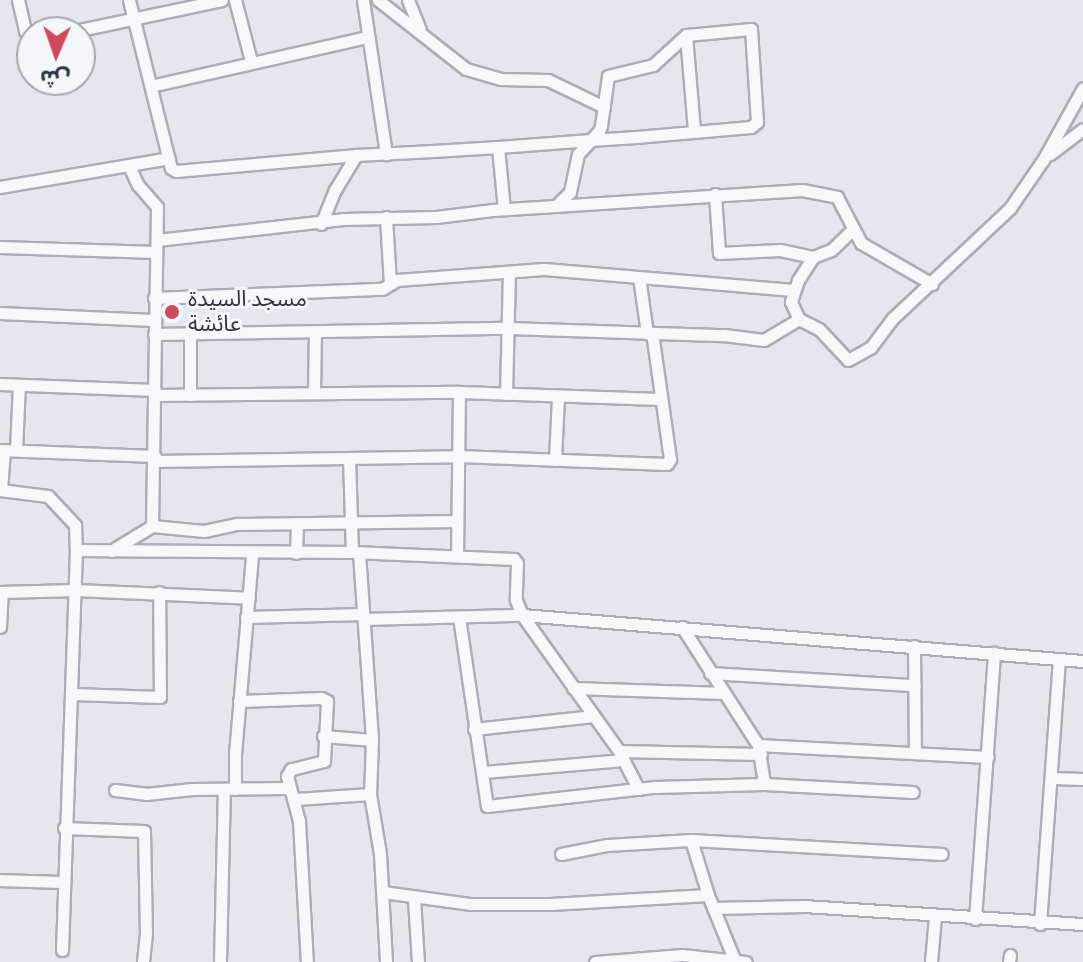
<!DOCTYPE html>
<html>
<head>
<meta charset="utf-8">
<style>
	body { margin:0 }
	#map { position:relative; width:1083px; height:962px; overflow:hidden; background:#e4e7ec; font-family:"Source Sans 3","Noto Sans Arabic",sans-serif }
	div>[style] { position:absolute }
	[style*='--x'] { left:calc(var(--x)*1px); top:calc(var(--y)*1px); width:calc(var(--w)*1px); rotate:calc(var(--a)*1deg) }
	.roads { filter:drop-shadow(2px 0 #a9aeb7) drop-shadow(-2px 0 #a9aeb7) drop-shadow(0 2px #a9aeb7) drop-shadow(0 -2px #a9aeb7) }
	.minor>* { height:11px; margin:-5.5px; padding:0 5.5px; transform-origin:5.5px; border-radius:5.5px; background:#f7f8fa }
	.dots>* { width:22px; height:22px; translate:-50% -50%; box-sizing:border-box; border:4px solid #f4f6f9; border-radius:50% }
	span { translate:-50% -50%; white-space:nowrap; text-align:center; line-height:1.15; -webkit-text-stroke:6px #f4f6f9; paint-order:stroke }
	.poi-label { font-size:22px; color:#2b3445 }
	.left { translate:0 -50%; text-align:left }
	.north { position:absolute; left:16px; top:16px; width:80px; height:80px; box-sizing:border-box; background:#f4f6f9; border:2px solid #a4a8b1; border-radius:50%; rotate:182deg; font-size:22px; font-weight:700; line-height:32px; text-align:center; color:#2b3445 }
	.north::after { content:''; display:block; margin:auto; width:28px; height:36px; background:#d1495b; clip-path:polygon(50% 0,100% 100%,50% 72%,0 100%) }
</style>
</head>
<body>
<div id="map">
	<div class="roads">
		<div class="minor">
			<i style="--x:18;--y:0;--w:32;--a:77"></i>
			<i style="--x:25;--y:31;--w:9;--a:41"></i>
			<i style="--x:129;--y:0;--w:173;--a:76"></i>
			<i style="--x:171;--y:168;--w:6;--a:31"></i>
			<i style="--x:176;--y:171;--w:181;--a:-5.1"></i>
			<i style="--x:356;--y:155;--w:77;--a:-3"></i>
			<i style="--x:433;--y:151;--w:65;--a:-3.5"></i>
			<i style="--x:498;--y:147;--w:93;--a:-4.3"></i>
			<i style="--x:591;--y:140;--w:45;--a:-3.8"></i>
			<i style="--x:636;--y:137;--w:115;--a:-5"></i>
			<i style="--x:751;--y:127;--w:8;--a:-40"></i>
			<i style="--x:757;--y:122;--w:93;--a:-93.7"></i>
			<i style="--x:751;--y:29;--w:65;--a:174.7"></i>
			<i style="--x:686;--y:35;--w:45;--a:137.7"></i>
			<i style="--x:653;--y:65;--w:46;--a:166.3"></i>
			<i style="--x:608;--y:76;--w:50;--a:98"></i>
			<i style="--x:601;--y:126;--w:5;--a:112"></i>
			<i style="--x:599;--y:131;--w:12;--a:132"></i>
			<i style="--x:591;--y:140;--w:19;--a:133"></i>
			<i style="--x:578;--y:154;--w:39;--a:102"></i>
			<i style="--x:570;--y:192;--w:18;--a:135"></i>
			<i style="--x:235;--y:0;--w:63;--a:75.3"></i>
			<i style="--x:363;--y:0;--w:156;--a:81.5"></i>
			<i style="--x:378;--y:0;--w:112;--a:38.1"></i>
			<i style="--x:466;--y:69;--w:35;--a:16"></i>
			<i style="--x:500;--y:79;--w:48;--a:1.2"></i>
			<i style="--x:548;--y:80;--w:62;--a:25.7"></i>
			<i style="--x:408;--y:0;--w:31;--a:68"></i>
			<i style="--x:70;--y:32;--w:155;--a:-11.9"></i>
			<i style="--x:686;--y:35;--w:96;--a:85.2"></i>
			<i style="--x:151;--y:86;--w:221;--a:-12.8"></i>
			<i style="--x:498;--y:147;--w:62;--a:84.5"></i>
			<i style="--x:1050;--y:154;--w:41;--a:-37.1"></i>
			<i style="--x:129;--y:166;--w:21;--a:65"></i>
			<i style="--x:138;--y:185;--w:29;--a:49"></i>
			<i style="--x:157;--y:207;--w:319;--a:90.9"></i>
			<i style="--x:0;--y:187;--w:171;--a:-9.7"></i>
			<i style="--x:715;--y:194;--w:59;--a:86.1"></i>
			<i style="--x:719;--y:253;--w:61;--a:-2.8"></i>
			<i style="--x:780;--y:250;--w:34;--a:12"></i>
			<i style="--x:386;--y:217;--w:67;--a:86.6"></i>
			<i style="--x:321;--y:224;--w:37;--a:-68"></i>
			<i style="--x:335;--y:190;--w:41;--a:-59"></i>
			<i style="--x:853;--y:229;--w:30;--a:136"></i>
			<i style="--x:831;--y:250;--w:19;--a:159"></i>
			<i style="--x:813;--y:257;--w:27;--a:123"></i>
			<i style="--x:798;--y:280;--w:23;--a:108"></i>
			<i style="--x:791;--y:302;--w:19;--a:65"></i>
			<i style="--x:799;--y:319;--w:22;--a:27"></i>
			<i style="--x:819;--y:329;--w:42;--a:46.9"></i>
			<i style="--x:848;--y:360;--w:26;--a:-29"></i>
			<i style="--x:871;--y:347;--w:36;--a:-53"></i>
			<i style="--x:893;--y:318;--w:161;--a:-43.2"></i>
			<i style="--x:1010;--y:208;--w:58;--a:-55.5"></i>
			<i style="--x:1043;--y:160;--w:82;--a:-60.9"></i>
			<i style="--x:157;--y:240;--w:187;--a:-6.4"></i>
			<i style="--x:343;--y:219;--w:93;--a:-1.2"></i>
			<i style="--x:436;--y:217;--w:57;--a:-7"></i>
			<i style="--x:493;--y:210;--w:310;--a:-3.7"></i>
			<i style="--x:802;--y:190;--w:36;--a:11"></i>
			<i style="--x:837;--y:197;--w:52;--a:62.4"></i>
			<i style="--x:861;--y:243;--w:82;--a:30"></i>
			<i style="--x:0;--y:247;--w:156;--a:1.8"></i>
			<i style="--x:639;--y:277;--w:57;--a:81.9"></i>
			<i style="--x:154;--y:298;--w:228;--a:-2.3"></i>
			<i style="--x:382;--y:289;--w:17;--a:-31"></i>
			<i style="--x:397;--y:280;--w:147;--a:-4.3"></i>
			<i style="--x:544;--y:269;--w:250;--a:4.8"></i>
			<i style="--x:0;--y:313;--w:153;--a:2.6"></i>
			<i style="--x:154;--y:334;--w:354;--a:-1"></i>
			<i style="--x:508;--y:328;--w:216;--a:1.9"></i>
			<i style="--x:724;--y:335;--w:40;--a:7.1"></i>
			<i style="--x:764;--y:340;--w:41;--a:-31"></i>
			<i style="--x:0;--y:384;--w:155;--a:2.2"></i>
			<i style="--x:314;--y:393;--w:62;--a:-89.1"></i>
			<i style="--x:506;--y:394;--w:120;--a:-88.6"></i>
			<i style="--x:155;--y:395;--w:304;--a:-0.6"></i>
			<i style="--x:459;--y:392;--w:201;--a:2"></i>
			<i style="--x:190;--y:395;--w:62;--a:-90"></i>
			<i style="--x:0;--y:450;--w:155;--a:2.2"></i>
			<i style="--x:16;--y:450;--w:65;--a:-87.4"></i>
			<i style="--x:349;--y:458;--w:94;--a:88.2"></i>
			<i style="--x:555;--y:460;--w:64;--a:-87.3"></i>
			<i style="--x:155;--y:461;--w:303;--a:-0.9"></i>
			<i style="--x:458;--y:456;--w:209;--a:2.2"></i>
			<i style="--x:667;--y:464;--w:6;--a:-59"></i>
			<i style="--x:670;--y:459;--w:127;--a:-98.1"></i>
			<i style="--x:0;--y:490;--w:48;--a:7.1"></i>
			<i style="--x:48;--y:496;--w:40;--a:47"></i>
			<i style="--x:75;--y:525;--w:25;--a:88"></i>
			<i style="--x:1;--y:490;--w:40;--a:-85.7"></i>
			<i style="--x:111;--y:551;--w:48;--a:-31.4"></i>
			<i style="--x:152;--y:526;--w:52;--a:5.5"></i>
			<i style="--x:204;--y:531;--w:35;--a:-12"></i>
			<i style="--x:238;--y:524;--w:219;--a:-0.8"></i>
			<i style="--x:296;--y:553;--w:30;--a:-88"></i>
			<i style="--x:359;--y:553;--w:187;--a:86"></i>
			<i style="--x:372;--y:740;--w:54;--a:92.1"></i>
			<i style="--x:370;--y:794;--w:61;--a:80.5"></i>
			<i style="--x:380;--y:854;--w:108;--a:86.8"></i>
			<i style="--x:457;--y:556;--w:164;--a:-89.3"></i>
			<i style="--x:0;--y:592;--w:76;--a:-1.5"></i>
			<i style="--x:76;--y:590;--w:173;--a:2.6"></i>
			<i style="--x:246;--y:617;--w:117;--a:-1.5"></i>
			<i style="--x:459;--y:617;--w:191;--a:81.6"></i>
			<i style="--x:487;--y:806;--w:169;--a:-6.5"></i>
			<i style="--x:655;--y:787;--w:109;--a:-1.6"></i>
			<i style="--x:764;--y:784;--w:149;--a:3.1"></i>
			<i style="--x:364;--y:619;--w:158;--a:-1.5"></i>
			<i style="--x:522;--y:615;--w:167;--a:54.5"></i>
			<i style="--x:619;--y:751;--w:142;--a:1.2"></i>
			<i style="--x:0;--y:627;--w:35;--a:-87"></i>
			<i style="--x:682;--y:627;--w:140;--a:57.2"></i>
			<i style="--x:758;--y:745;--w:39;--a:81"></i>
			<i style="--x:914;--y:646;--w:107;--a:89.5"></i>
			<i style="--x:710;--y:673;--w:205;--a:3.4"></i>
			<i style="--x:573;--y:688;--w:151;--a:1.9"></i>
			<i style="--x:73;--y:694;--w:87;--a:2"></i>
			<i style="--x:160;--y:697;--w:105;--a:-90.5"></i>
			<i style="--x:239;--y:701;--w:82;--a:-2.1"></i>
			<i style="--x:321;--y:698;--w:7;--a:27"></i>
			<i style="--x:327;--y:701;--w:60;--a:92.9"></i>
			<i style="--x:324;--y:761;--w:34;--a:166"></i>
			<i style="--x:291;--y:769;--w:8;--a:120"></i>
			<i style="--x:287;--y:776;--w:47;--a:75.1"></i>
			<i style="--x:299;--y:821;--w:141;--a:86.8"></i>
			<i style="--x:474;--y:729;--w:120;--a:-6.2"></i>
			<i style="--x:323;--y:736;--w:49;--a:4.7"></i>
			<i style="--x:758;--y:745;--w:230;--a:3"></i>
			<i style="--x:622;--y:757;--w:36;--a:63"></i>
			<i style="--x:484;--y:772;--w:140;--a:-4.9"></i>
			<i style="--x:1051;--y:778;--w:32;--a:2"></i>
			<i style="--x:235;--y:789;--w:35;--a:-90"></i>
			<i style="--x:235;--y:754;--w:201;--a:-85.1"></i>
			<i style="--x:115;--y:790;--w:31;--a:7"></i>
			<i style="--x:146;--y:794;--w:46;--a:-6.2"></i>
			<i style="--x:192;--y:789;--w:96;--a:-0.6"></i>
			<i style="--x:296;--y:799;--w:74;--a:-3.9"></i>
			<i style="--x:64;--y:828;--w:80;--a:2.1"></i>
			<i style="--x:144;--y:831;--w:102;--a:88.9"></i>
			<i style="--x:146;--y:933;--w:29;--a:96"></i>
			<i style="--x:691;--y:840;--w:58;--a:72.8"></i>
			<i style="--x:708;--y:895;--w:69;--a:67.9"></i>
			<i style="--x:561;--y:854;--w:47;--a:-11.1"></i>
			<i style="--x:607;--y:845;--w:84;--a:-3.4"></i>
			<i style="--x:691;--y:840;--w:251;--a:3.2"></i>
			<i style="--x:0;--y:880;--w:64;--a:1.8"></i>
			<i style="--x:383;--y:892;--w:89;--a:7.8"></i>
			<i style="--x:471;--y:904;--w:79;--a:0"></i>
			<i style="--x:550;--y:904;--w:158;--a:-3.3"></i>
			<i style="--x:414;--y:899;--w:63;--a:86.4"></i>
			<i style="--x:713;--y:908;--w:91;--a:-1.3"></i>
			<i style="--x:804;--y:906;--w:280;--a:3.7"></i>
			<i style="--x:975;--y:919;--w:267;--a:-85.9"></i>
			<i style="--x:1040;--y:924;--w:265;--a:-85.9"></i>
			<i style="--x:62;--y:950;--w:400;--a:-88"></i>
			<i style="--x:76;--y:550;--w:276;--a:0.4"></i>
			<i style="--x:352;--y:552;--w:162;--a:2.5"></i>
			<i style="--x:514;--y:559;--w:5;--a:53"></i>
			<i style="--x:517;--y:563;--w:37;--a:92"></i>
			<i style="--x:516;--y:600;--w:16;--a:68"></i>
			<i style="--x:522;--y:615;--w:563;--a:4.69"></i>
			<i style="--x:220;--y:962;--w:171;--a:-88.7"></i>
			<i style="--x:595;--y:962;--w:87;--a:-4.6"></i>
			<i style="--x:682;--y:955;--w:64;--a:6.2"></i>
			<i style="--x:931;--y:962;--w:46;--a:-85"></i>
			<i style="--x:1009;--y:962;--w:7;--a:-82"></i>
		</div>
	</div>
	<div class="dots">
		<i style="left:172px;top:312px;background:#d1495b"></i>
	</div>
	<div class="poi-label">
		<span class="left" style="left:188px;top:312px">مسجد السيدة<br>عائشة</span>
	</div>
	<div class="north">ش</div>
</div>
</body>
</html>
